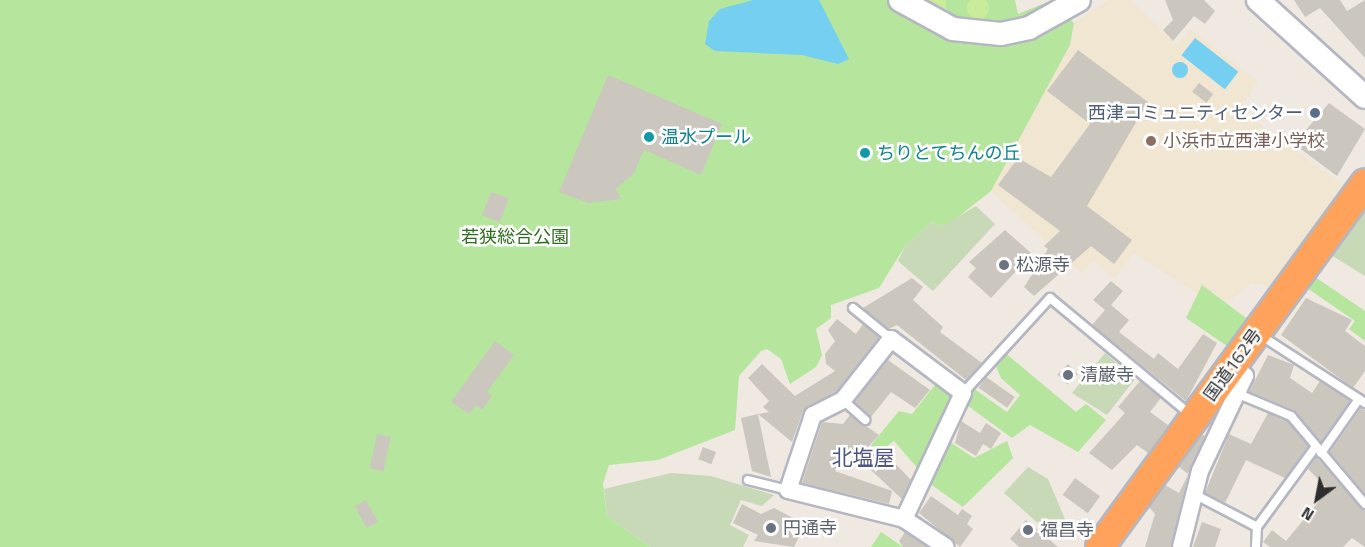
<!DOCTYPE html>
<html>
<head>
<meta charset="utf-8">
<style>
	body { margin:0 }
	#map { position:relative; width:1365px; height:547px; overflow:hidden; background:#efe9e1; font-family:"Titillium Web","Noto Sans JP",sans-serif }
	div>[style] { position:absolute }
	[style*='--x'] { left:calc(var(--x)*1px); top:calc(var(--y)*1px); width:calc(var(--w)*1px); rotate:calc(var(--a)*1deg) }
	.education>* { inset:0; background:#f0e6d1 }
	.green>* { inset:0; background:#b6e59e }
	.cemetery>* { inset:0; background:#c8d9b8 }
	.pitch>* { inset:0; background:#c9ec9a }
	.round { border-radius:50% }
	.water>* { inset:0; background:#75cff0; transform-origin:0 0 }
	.building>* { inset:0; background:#cbc7bf; transform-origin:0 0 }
	.roads { filter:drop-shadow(2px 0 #b4b7c1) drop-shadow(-2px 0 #b4b7c1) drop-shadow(0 2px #b4b7c1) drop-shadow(0 -2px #b4b7c1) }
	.lane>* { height:8px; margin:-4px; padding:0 4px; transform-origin:4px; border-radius:4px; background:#fff }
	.street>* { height:16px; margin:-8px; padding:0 8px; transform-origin:8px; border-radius:8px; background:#fff }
	.secondary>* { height:22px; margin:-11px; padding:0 11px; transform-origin:11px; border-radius:11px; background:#fff }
	.highway>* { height:28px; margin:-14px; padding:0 14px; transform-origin:14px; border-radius:14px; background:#ffa35c }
	.dots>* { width:16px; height:16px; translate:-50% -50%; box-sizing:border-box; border:3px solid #fff; border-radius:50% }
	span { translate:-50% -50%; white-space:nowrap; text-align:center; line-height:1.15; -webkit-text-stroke:5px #fff; paint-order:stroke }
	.service-label { font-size:18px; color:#4e5e75 }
	.right { translate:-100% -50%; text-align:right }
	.culture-label { font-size:18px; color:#0d838f }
	.left { translate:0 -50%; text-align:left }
	.education-label { font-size:18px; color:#785e54 }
	.park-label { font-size:18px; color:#2c6e1b }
	.worship-label { font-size:18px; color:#5b616d }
	.street-label { font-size:18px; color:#2e2e2e }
	.quarter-label { font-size:21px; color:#4d5680 }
	.north { position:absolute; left:1287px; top:469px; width:60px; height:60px; -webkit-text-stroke:4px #fff; paint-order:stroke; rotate:212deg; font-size:16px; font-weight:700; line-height:24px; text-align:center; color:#2e2e2e }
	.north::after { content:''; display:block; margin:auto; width:21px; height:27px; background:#2e2e2e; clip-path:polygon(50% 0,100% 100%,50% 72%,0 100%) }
</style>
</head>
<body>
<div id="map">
	<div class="education">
		<i style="clip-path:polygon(1109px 0,1130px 0,1177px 45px,1191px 29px,1258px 82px,1238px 109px,1342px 184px,1273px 288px,1251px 283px,1228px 303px,1202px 285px,1197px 293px,1134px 253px,1114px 279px,1094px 260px,1081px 273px,991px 191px,1070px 45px,1074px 23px)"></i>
	</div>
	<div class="green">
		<i style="clip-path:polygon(0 0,1015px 0,1018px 14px,1052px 0,1074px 23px,1070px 45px,991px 191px,953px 221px,943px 226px,932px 222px,905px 246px,879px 288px,831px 305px,831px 318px,816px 329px,822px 355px,816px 367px,790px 384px,781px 359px,767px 349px,761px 351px,739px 376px,735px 430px,658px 460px,609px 465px,603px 484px,607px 516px,650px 547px,0 547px)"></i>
		<i style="clip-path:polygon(1315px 277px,1365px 311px,1365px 341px,1349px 329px,1355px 321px,1307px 288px)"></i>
		<i style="clip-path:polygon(1202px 285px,1250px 321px,1230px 348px,1186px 318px)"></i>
		<i style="clip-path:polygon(1004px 352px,1076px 412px,1086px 404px,1106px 420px,1078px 452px,1030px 425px,1012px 438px,964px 403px,973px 388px,1007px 412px,1020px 395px,1001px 378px,994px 362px)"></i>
		<i style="clip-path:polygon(938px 381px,953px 399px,920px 471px,894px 441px,879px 452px,871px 445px,899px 411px,912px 414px)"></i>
		<i style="clip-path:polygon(944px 438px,974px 458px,1007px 441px,1013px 458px,963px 507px,926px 481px)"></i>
		<i style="clip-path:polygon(881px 532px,903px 547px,871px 547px)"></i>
	</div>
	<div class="cemetery">
		<i style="clip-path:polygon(976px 206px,995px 224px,933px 291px,898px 261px,905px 246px,932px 222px,943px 226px)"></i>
		<i style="clip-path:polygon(1365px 207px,1365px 276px,1331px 255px)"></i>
		<i style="clip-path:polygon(1105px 353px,1135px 379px,1107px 415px,1072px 393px)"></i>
		<i style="clip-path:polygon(1028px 467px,1048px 479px,1065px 519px,1049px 533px,1004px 493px)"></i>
		<i style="clip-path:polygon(671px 473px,711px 476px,774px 495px,762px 506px,741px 500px,730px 525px,749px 535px,743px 547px,650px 547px,607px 516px,604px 489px)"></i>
	</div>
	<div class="pitch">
		<i class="round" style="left:967px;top:-3px;width:22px;height:22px"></i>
		<i style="clip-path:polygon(918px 0,946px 0,946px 9px,944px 12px)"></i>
	</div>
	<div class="water">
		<i style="clip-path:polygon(753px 0,819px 0,849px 59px,838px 64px,802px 55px,715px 51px,705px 44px,709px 21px,720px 9px)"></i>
		<i style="left:1195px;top:38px;width:55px;height:22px;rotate:38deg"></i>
		<i class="round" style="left:1172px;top:62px;width:16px;height:16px"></i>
	</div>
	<div class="building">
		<i style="clip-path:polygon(1165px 0,1204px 0,1215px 11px,1205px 24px,1194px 16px,1173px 41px,1163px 30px,1173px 20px)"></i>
		<i style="clip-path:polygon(1294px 0,1340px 0,1347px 11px,1365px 0,1365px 58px,1320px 8px,1305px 17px)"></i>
		<i style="clip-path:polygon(1078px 50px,1148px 102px,1087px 206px,1132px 240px,1114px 264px,1091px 246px,1034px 296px,1024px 287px,1048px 249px,1044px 246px,1060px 231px,998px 185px,1018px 158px,1051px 177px,1090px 124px,1047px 91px)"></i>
		<i style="clip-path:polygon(608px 75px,722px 124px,701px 175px,644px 150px,634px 173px,616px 189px,621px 199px,588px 203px,559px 192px)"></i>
		<i style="left:1199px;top:83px;width:18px;height:11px;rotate:38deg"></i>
		<i style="clip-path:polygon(1329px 103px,1365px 129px,1337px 176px,1294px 144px)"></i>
		<i style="left:491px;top:192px;width:19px;height:25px;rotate:21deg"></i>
		<i style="clip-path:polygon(1005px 230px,1032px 254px,991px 298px,968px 277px,976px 268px,969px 262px)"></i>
		<i style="clip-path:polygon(912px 278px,923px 287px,913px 300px,943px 327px,940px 332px,982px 363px,966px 380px,897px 325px,889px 329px,863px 308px)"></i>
		<i style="clip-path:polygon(1111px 281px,1123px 291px,1111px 305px,1129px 320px,1119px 332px,1154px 359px,1158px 353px,1178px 369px,1203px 334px,1217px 343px,1186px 401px,1092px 325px,1105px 310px,1093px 300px)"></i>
		<i style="clip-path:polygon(1306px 298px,1352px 320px,1345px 331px,1365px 346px,1365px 371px,1353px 388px,1281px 335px)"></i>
		<i style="clip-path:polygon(837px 319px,856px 334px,863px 324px,879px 337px,838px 390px,803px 411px,792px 442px,758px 414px,769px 412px,763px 407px,769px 401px,748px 378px,762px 364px,795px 396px,835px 371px,826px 364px,825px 354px,835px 341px,828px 330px)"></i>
		<i style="clip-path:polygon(495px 341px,514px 355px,487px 392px,492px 396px,482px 410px,476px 405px,469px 414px,451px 402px)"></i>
		<i style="clip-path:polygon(1268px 355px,1294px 365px,1290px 378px,1312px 393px,1320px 381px,1350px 401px,1321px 442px,1294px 410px,1249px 392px)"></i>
		<i style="clip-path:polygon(888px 360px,930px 390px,915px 408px,891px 392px,871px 417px,855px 402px)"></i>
		<i style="left:1068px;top:364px;width:14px;height:15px;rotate:45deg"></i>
		<i style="left:986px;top:377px;width:35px;height:13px;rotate:35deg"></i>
		<i style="clip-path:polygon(1140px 381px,1161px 398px,1150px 412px,1168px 425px,1148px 453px,1137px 445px,1112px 470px,1089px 453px,1125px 413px,1118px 407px)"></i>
		<i style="clip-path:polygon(1361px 408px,1365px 410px,1365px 494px,1330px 452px)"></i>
		<i style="clip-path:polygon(1268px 413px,1287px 421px,1308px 446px,1285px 478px,1246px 460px,1225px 503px,1205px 493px,1229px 434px,1251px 444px)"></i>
		<i style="clip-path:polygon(758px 414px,771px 477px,752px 471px,741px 418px)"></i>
		<i style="clip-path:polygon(850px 415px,879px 435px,868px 447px,887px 463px,890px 458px,911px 480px,902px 499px,843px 444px,835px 471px,892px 491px,889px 504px,802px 483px,822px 422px,843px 424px)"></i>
		<i style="clip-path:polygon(961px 421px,980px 433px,986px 423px,1001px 433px,991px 449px,983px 444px,976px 456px,955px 443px)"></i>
		<i style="left:377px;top:434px;width:14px;height:35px;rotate:12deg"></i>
		<i style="clip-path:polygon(1202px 435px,1205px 436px,1188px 474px,1179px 467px)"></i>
		<i style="left:703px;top:447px;width:14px;height:13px;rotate:21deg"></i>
		<i style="clip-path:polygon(1316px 457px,1365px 510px,1365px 547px,1352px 538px,1343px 547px,1270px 547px,1263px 542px,1272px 530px,1286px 541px,1320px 500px,1317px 497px,1326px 487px,1308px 469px)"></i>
		<i style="clip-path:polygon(1188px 475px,1171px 547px,1145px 547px,1155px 514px,1149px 507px,1165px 485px,1179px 493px)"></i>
		<i style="left:1075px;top:478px;width:31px;height:21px;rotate:36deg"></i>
		<i style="clip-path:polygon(931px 496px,958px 515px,962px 509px,972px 516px,967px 524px,973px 529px,960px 547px,919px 513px)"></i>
		<i style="left:366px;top:500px;width:25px;height:13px;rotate:61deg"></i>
		<i style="clip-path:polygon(742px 504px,761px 514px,774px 508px,805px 524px,794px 547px,754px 541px,758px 535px,733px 523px)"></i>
		<i style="clip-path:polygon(1026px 520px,1058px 547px,1019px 547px,1010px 539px)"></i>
		<i style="clip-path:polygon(1202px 522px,1221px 529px,1215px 547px,1193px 547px)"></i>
		<i style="clip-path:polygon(905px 532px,927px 547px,903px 547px,899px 541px)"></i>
	</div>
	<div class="roads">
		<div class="lane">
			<i style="--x:853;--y:308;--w:49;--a:39.2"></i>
			<i style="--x:1260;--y:335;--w:125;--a:32.9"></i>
			<i style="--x:963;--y:393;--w:129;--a:-47.5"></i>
			<i style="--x:1050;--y:298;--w:185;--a:39.7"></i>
			<i style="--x:1236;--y:393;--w:60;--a:22.7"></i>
			<i style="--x:1291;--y:416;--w:115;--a:49.9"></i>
			<i style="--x:843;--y:400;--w:30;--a:42"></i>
			<i style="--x:1321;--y:453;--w:66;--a:-54.9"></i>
			<i style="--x:748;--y:480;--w:41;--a:14"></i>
			<i style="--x:1194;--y:494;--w:71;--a:27.6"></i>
			<i style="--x:1257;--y:527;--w:20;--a:93"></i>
			<i style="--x:1257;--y:527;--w:97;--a:-53.8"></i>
		</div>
		<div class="street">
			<i style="--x:904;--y:519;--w:139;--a:-64.9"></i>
			<i style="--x:963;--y:393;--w:90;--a:-143.1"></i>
			<i style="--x:891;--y:339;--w:78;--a:128.2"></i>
			<i style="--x:843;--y:400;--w:34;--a:153"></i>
			<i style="--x:813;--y:415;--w:79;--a:108.4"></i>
			<i style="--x:788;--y:490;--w:120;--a:14"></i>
			<i style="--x:904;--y:519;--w:50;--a:33.7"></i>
			<i style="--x:1181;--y:547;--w:78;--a:-76"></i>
			<i style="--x:1200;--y:471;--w:105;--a:-64.7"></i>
			<i style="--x:1245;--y:376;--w:15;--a:-143"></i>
		</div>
		<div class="secondary">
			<i style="--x:900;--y:0;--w:60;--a:28.7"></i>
			<i style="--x:953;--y:29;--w:48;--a:5.9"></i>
			<i style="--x:1001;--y:34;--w:29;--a:-12"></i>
			<i style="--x:1029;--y:28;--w:57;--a:-29.2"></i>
			<i style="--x:1258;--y:0;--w:144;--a:42.2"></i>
		</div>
		<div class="highway">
			<i style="--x:1100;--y:547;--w:450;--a:-53.9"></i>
		</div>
	</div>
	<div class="dots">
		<i style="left:1315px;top:113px;background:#5c6f8a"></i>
		<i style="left:649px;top:137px;background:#0f9aa8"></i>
		<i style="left:1151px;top:141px;background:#8d6e63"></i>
		<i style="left:865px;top:153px;background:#0f9aa8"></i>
		<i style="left:1004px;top:265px;background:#6b7280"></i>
		<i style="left:1068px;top:375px;background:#6b7280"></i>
		<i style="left:771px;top:528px;background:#6b7280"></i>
		<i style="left:1028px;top:530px;background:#6b7280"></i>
	</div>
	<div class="service-label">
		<span class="right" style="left:1303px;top:113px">西津コミュニティセンター</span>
	</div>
	<div class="culture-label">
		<span class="left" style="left:661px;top:137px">温水プール</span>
		<span class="left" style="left:877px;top:153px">ちりとてちんの丘</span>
	</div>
	<div class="education-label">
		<span class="left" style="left:1163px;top:141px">小浜市立西津小学校</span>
	</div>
	<div class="park-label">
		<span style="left:515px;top:237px">若狭総合公園</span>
	</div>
	<div class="worship-label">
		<span class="left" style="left:1016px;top:265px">松源寺</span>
		<span class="left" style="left:1080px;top:375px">清巌寺</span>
		<span class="left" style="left:783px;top:528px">円通寺</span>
		<span class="left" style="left:1040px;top:530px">福昌寺</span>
	</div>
	<div class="street-label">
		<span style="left:1233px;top:365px;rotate:-54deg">国道162号</span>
	</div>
	<div class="quarter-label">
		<span style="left:863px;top:457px">北塩屋</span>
	</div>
	<div class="north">N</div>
</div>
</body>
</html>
